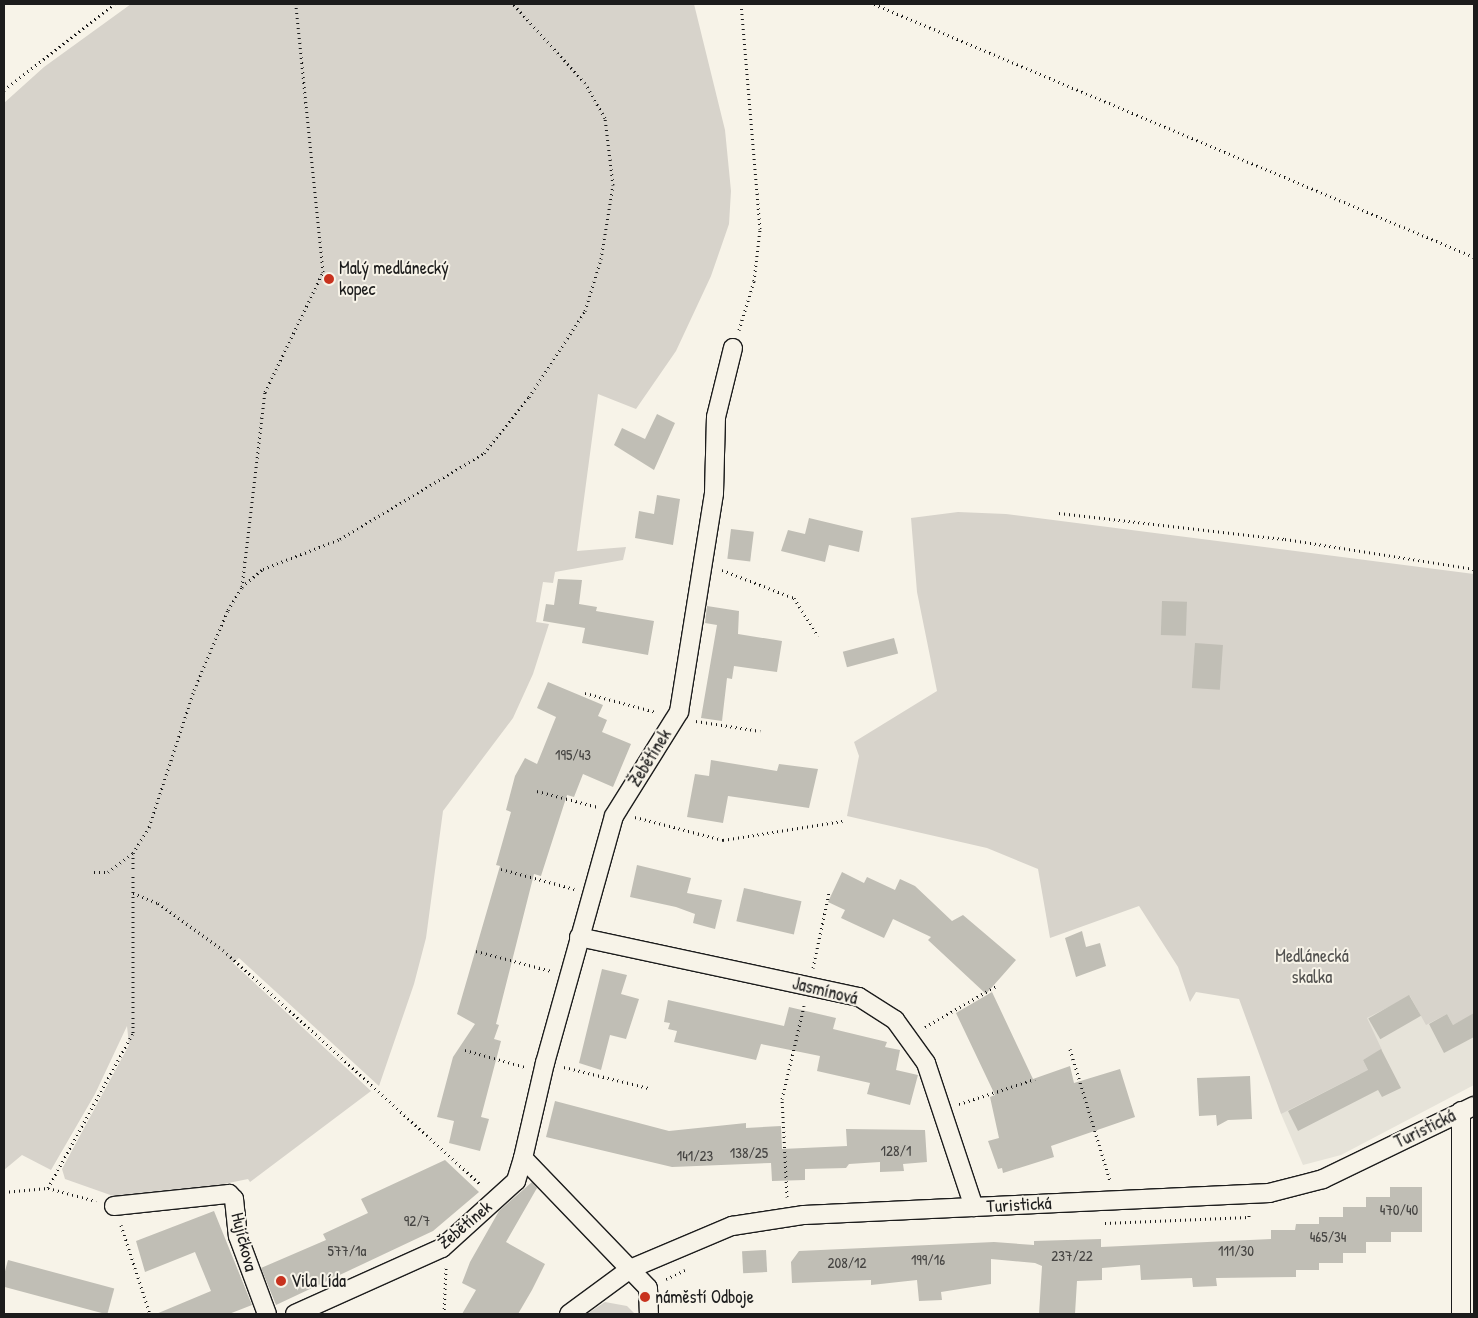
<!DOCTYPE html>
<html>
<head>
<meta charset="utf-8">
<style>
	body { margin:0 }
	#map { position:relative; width:1478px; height:1318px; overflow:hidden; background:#f7f3e8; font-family:"Patrick Hand",sans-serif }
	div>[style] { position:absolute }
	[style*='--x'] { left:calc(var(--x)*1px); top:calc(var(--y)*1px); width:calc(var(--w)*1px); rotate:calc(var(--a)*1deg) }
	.built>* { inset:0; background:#e6e3d9 }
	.green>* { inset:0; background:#d7d3cb }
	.building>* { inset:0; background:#c0beb5; transform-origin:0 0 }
	.path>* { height:3px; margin-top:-1.5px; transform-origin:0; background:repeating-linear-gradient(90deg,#1c1c1c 0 1px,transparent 0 5px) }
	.roads { filter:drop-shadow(1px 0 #1c1c1c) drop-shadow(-1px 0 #1c1c1c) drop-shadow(0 1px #1c1c1c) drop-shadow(0 -1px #1c1c1c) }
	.street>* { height:18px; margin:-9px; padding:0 9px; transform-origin:9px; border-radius:9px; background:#f7f3e8 }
	.dots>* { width:14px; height:14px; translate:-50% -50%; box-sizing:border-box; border:2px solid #f7f3e8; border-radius:50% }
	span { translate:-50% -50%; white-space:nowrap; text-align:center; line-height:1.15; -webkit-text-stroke:4px #f7f3e8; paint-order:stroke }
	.number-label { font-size:15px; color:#454442 }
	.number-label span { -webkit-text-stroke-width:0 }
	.poi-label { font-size:18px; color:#1c1c1c }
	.left { translate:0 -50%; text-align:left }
	.street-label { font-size:18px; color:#1c1c1c }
	.park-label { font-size:18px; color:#545351 }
	.frame { position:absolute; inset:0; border:5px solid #1c1c1c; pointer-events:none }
</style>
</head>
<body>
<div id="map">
	<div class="built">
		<i style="clip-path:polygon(1409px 990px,1474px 1004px,1474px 1085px,1341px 1155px,1303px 1165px,1281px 1114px,1360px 1012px)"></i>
	</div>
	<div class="green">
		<i style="clip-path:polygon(131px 4px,694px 4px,725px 130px,731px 191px,729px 224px,711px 276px,676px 351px,636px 409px,598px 394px,577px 551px,626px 547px,623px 560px,555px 572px,553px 583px,543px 582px,536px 622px,549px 624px,533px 674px,513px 718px,443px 811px,426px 938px,414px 984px,379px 1086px,239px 958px,233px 963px,371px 1091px,250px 1182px,248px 1179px,185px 1192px,116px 1197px,65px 1179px,62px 1169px,129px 1045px,127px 1026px,95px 1094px,51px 1170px,22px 1155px,4px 1170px,4px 103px,44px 67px)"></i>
		<i style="clip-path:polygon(958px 512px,1006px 514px,1474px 574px,1474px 1014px,1453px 1025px,1447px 1014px,1426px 1025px,1410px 996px,1367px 1018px,1382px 1050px,1363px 1060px,1371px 1076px,1360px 1074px,1281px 1114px,1239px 999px,1196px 992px,1190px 1002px,1178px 967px,1139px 906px,1050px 938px,1038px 869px,987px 848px,847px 816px,859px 756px,854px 742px,937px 691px,917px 592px,911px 518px)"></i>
		<i style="clip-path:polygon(605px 1302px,627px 1306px,635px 1314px,587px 1314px)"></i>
	</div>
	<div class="building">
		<i style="clip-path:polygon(657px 414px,675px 423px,654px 470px,614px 445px,622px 428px,645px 439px)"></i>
		<i style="clip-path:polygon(657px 495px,680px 499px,673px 545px,635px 538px,639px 511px,654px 514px)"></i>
		<i style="clip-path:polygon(809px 518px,863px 531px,859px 552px,829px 545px,825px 562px,781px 551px,788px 530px,805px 534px)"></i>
		<i style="left:731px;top:529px;width:23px;height:30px;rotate:7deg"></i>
		<i style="clip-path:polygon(558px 579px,582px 580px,579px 604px,597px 607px,596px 611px,654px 621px,648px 655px,582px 643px,585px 628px,543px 621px,546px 604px,554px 605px)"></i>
		<i style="left:1162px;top:601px;width:25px;height:34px;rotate:2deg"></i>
		<i style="clip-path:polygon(707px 606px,739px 611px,738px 634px,782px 641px,777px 672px,734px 666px,732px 679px,727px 678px,722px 721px,701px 718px,717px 625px,705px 623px)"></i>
		<i style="left:894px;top:638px;width:16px;height:53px;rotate:75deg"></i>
		<i style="left:1195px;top:643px;width:28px;height:45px;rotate:4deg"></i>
		<i style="clip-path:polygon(548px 682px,603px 705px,598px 716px,607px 720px,602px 732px,631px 744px,613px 787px,583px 774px,574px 797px,567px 795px,541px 876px,534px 874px,496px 1024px,499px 1025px,494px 1039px,501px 1041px,481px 1117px,489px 1119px,480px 1151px,449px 1143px,454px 1121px,437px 1117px,453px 1057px,475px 1024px,457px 1014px,500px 866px,496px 865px,511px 812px,506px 810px,515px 776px,525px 758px,537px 764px,556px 717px,537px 708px)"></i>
		<i style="clip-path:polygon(711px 760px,777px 771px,779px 764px,818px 769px,809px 808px,728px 796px,723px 823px,687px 817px,695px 774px,709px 776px)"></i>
		<i style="clip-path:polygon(637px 865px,691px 878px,687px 893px,722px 900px,715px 929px,693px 923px,695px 914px,676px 907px,630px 897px)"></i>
		<i style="clip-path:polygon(842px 872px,864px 883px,867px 877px,895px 890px,900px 879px,915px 886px,952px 921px,963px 915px,1016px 960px,986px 994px,928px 940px,931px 937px,893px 919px,884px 938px,841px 918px,845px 910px,828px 902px)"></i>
		<i style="left:744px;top:888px;width:59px;height:34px;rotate:13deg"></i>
		<i style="clip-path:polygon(1082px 931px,1086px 947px,1100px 943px,1106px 966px,1076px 977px,1065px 938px)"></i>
		<i style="clip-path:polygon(602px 969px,627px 975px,621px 994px,639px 999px,626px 1039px,610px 1035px,601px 1070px,579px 1063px)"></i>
		<i style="clip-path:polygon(992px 992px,1033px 1079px,1070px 1066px,1074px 1083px,1120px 1069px,1135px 1117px,1051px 1146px,1054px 1157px,1003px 1173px,1002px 1168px,998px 1169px,988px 1141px,999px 1138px,990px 1097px,995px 1095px,956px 1013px)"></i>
		<i style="left:1409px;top:995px;width:24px;height:47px;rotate:60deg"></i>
		<i style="clip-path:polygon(668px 1000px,784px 1026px,789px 1007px,836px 1018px,833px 1029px,887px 1042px,885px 1047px,900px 1050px,896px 1070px,918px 1075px,910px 1105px,867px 1094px,870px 1083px,817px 1071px,820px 1056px,761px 1044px,756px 1060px,674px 1042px,677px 1031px,668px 1029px,670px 1023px,664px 1022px)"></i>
		<i style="clip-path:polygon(1474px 1013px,1474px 1037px,1444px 1053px,1429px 1024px,1447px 1014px,1453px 1025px)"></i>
		<i style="clip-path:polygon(1381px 1049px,1401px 1088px,1382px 1097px,1378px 1090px,1298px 1131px,1288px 1111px,1368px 1070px,1363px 1060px)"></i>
		<i style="clip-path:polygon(1250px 1076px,1252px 1119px,1228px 1120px,1217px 1126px,1216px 1115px,1199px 1116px,1197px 1078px)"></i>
		<i style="clip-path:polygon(555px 1101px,669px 1131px,746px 1123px,746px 1128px,781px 1126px,782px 1149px,847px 1146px,846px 1129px,925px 1130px,927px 1162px,903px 1164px,904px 1171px,880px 1172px,880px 1162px,849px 1164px,846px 1168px,805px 1169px,805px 1180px,772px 1181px,771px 1163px,672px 1167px,546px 1137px)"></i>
		<i style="clip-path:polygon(445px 1160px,479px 1192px,433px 1231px,276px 1305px,261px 1268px,326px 1240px,323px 1234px,368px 1213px,361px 1199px)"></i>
		<i style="clip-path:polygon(532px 1182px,537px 1188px,506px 1242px,545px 1264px,532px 1290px,518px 1314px,462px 1314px,476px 1290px,462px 1283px,470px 1262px,499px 1211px)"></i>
		<i style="clip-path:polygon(1390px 1187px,1422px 1187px,1422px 1232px,1391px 1232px,1391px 1242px,1366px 1242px,1366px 1253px,1343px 1253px,1343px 1263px,1319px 1263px,1319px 1270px,1296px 1270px,1296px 1277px,1216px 1278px,1217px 1286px,1193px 1287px,1192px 1278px,1141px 1280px,1140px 1265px,1102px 1268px,1102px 1280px,1077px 1281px,1075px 1314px,1039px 1314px,1042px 1266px,1035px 1263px,991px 1259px,991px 1284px,941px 1292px,942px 1300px,919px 1301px,917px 1280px,871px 1285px,871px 1280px,792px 1283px,791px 1262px,799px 1251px,994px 1242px,1034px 1245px,1034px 1241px,1101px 1239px,1101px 1247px,1271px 1239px,1271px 1230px,1295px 1230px,1296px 1224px,1319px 1224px,1319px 1217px,1343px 1217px,1343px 1207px,1366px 1207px,1366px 1197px,1390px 1197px)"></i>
		<i style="clip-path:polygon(214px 1211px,252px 1305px,229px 1314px,156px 1314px,211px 1291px,195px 1252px,145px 1272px,136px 1241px)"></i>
		<i style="left:766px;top:1250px;width:22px;height:24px;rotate:87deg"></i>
		<i style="left:8px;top:1260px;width:110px;height:27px;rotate:15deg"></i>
	</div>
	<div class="path">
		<i style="--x:874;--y:4;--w:651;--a:22.86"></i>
		<i style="--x:4;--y:90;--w:140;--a:-38"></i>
		<i style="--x:739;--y:330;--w:51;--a:-73"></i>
		<i style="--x:754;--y:281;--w:52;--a:-83.4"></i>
		<i style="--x:760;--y:229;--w:226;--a:-94.8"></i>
		<i style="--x:1059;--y:513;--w:227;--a:6.6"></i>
		<i style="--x:1285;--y:539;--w:191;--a:9"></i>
		<i style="--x:722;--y:570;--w:77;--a:21.3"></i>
		<i style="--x:794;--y:598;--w:45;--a:57.7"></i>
		<i style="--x:242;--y:587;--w:196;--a:-83.3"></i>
		<i style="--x:265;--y:392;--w:133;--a:-64.2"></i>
		<i style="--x:323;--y:272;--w:269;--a:-95.8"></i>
		<i style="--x:585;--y:693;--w:73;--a:15"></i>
		<i style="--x:696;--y:721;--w:65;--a:8.9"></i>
		<i style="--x:537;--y:791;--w:63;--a:14.7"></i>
		<i style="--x:635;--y:817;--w:91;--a:14.6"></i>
		<i style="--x:723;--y:840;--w:121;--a:-9"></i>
		<i style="--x:501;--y:869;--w:76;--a:15.3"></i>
		<i style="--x:94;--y:872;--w:14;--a:0"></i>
		<i style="--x:108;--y:872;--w:31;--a:-37"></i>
		<i style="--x:133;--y:853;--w:31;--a:-58"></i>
		<i style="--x:149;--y:827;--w:144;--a:-71.8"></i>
		<i style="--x:194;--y:690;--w:87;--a:-67"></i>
		<i style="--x:228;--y:610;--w:27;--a:-59"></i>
		<i style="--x:242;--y:587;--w:28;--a:-41"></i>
		<i style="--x:263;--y:569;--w:83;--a:-21.3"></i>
		<i style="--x:340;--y:539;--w:168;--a:-30.8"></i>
		<i style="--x:484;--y:453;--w:72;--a:-51.2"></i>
		<i style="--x:529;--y:397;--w:103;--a:-56.9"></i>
		<i style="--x:585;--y:311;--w:54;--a:-72.9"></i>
		<i style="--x:601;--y:259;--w:75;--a:-80.8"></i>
		<i style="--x:613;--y:185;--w:67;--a:-96.8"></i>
		<i style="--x:605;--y:118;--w:40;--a:-119.7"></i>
		<i style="--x:585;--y:83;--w:107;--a:-132.3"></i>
		<i style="--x:133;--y:893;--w:27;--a:22"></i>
		<i style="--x:158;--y:903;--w:80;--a:35.9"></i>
		<i style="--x:223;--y:950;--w:349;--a:42.3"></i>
		<i style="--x:476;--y:951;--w:78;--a:14.9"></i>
		<i style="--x:813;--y:968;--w:77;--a:-78"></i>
		<i style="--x:925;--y:1027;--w:84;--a:-29.9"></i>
		<i style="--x:1070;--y:1049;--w:138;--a:73.1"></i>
		<i style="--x:465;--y:1050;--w:62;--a:15.8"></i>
		<i style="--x:564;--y:1067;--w:87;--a:14"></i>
		<i style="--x:959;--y:1104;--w:80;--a:-18.2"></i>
		<i style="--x:48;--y:1188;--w:177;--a:-61.3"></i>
		<i style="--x:133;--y:1033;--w:180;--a:-90"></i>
		<i style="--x:4;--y:1192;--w:44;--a:-5.2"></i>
		<i style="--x:48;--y:1188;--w:50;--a:15.2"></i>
		<i style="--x:787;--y:1197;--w:98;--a:-92.9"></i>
		<i style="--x:782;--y:1099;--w:96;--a:-76.7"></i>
		<i style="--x:1105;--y:1223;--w:144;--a:-2.4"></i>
		<i style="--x:1249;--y:1217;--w:5;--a:-90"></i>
		<i style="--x:121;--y:1225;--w:94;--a:72"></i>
		<i style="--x:666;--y:1279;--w:21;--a:-25"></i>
		<i style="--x:444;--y:1314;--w:46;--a:-87.5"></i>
	</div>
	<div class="roads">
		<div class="street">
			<i style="--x:579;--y:937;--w:286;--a:12.1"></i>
			<i style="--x:859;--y:997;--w:43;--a:32.6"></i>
			<i style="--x:895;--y:1020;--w:53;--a:54.2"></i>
			<i style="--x:926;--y:1063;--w:152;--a:71.6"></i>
			<i style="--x:1461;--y:1111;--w:203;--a:90"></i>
			<i style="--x:523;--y:1158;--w:98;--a:-77"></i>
			<i style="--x:545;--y:1063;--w:256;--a:-74.4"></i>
			<i style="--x:614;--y:816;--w:123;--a:-58"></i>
			<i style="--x:679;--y:712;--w:222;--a:-80.9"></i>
			<i style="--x:714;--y:493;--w:76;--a:-88.5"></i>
			<i style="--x:716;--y:417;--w:71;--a:-76.2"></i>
			<i style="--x:114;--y:1206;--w:116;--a:-6"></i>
			<i style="--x:229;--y:1194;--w:7;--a:45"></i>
			<i style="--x:234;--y:1199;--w:37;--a:84"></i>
			<i style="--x:238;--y:1236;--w:83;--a:69.6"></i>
			<i style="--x:295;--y:1314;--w:161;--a:-24.2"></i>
			<i style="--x:442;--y:1248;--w:100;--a:-42.2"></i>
			<i style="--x:516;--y:1181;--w:24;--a:-73"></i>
			<i style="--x:523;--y:1158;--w:180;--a:46.1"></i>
			<i style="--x:648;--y:1288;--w:26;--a:88"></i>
			<i style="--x:569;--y:1314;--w:76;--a:-36.4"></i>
			<i style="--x:630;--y:1269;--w:111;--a:-22.9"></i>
			<i style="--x:732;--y:1226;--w:73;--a:-8.7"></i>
			<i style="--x:804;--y:1215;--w:466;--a:-2.7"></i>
			<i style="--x:1269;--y:1193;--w:56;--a:-14.5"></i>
			<i style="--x:1323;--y:1179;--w:168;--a:-25.8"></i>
		</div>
	</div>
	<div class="dots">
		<i style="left:329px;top:279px;background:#c8321e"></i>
		<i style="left:281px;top:1281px;background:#c8321e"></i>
		<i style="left:645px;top:1297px;background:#c8321e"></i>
	</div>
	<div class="number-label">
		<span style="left:573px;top:755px">195/43</span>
		<span style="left:896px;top:1151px">128/1</span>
		<span style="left:749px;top:1153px">138/25</span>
		<span style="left:695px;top:1156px">141/23</span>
		<span style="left:1399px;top:1210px">470/40</span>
		<span style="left:417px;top:1221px">92/7</span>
		<span style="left:1328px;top:1237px">465/34</span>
		<span style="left:347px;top:1251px">577/1a</span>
		<span style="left:1236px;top:1251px">111/30</span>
		<span style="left:1072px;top:1256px">237/22</span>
		<span style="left:928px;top:1260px">199/16</span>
		<span style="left:847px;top:1263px">208/12</span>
	</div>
	<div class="poi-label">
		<span class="left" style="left:339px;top:279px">Malý medlánecký<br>kopec</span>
		<span class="left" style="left:291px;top:1281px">Vila Lída</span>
		<span class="left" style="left:655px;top:1297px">náměstí Odboje</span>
	</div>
	<div class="street-label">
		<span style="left:650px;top:758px;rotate:-58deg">Žebětínek</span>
		<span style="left:825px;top:991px;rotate:14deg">Jasmínová</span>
		<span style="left:1425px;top:1129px;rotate:-26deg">Turistická</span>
		<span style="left:1019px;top:1205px;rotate:-3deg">Turistická</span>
		<span style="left:465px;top:1225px;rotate:-40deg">Žebětínek</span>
		<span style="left:244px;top:1242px;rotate:76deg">Hujíčkova</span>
	</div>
	<div class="park-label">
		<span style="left:1312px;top:967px">Medlánecká<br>skalka</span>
	</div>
	<div class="frame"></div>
</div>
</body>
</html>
